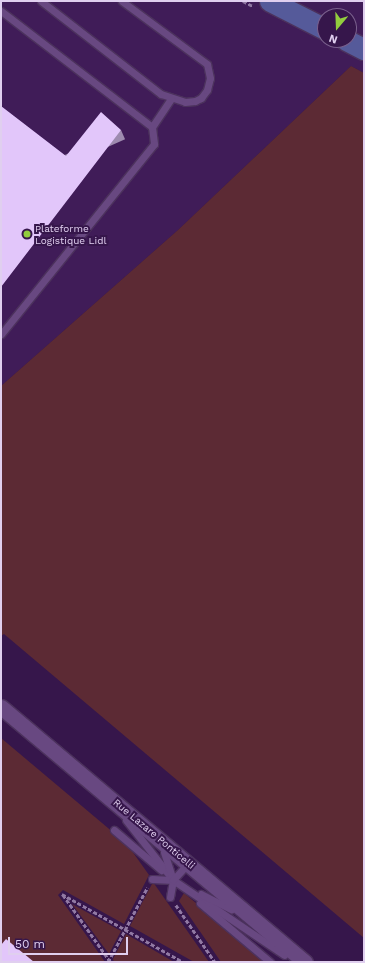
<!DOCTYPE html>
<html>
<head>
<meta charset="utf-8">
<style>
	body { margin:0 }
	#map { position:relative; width:365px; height:963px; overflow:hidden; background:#36164b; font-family:"Work Sans",sans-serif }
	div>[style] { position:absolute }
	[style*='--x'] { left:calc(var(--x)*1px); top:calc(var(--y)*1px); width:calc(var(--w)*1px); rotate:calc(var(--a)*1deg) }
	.built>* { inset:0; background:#401c58 }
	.green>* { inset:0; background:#5c2a34 }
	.path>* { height:2.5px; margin-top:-1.25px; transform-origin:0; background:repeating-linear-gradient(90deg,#9179a3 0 4px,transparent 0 6px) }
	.roads { filter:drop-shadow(1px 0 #4c325d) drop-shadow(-1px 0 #4c325d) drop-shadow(0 1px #4c325d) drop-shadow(0 -1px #4c325d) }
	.lane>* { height:7px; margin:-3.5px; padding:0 3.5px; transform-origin:3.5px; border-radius:3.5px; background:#684881 }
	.street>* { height:15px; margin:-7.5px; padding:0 7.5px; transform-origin:7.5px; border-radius:7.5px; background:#684881 }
	.secondary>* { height:21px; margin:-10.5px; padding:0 10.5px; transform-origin:10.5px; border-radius:10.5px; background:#555a9a }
	.shaded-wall>* { inset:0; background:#9e8baf; transform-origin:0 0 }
	.building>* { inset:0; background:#e2c6fa }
	.dots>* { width:11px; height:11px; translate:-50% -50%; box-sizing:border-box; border:2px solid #36164b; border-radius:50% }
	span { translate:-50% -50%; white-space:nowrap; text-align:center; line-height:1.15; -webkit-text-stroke:4px #36164b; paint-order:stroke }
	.poi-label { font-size:10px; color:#e0cfef }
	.left { translate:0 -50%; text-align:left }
	.street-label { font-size:10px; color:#e0cfef }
	.frame { position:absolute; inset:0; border:2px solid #e0cfef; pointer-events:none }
	.north { position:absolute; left:317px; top:8px; width:40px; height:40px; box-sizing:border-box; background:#36164b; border:1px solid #7a608d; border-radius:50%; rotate:199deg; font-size:11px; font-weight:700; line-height:16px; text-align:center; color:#e0cfef }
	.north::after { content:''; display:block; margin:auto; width:14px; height:18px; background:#92cd3e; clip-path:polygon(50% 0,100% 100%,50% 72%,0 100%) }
	.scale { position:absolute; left:8px; top:937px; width:120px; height:18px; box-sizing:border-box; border:2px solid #e0cfef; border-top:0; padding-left:5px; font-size:12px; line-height:14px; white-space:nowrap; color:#e0cfef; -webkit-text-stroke:3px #36164b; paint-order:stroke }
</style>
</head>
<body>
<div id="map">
	<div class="built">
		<i style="clip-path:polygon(evenodd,1px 1px,364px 1px,364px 73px,351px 66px,178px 230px,1px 386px,1px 1px,325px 16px,349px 16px,349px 40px,325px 40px,325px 16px)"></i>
	</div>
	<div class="green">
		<i style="clip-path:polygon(351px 66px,364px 73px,364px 938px,4px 634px,1px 636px,1px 386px,178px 230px)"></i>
		<i style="clip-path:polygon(1px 738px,127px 844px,149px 875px,124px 924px,63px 890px,58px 895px,105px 962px,1px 962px)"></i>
		<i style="clip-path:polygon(153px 882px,209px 962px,194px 962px,130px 926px)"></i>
		<i style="clip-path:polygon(184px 893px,266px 962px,221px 962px,179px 901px)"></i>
		<i style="clip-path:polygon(72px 904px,121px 931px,109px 954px)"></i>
		<i style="clip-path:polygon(126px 934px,174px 962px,114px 962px,113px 959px)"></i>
	</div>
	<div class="path">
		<i style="--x:243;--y:1;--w:11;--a:27"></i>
		<i style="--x:176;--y:905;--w:69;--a:55.6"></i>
		<i style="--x:108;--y:962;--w:84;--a:-62.2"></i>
		<i style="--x:110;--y:962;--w:83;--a:-125.2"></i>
		<i style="--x:62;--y:894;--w:139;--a:29.3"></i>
	</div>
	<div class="roads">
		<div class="lane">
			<i style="--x:41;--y:1;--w:152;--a:37.8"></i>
			<i style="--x:161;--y:94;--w:25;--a:18"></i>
			<i style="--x:185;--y:102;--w:10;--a:-6"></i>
			<i style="--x:195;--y:101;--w:7;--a:-27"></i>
			<i style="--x:201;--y:98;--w:10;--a:-53"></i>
			<i style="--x:207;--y:90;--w:12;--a:-76"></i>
			<i style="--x:210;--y:78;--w:14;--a:-102"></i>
			<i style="--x:207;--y:64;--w:106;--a:-143.5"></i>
			<i style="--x:1;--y:11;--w:190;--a:37.5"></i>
			<i style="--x:152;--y:127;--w:17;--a:83"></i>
			<i style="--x:154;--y:144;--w:244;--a:128.8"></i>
			<i style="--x:152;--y:127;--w:34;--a:-56"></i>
			<i style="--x:126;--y:820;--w:76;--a:51.9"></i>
			<i style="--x:173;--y:880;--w:134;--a:34"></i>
			<i style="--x:114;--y:830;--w:62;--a:40.4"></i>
			<i style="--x:152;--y:879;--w:21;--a:3"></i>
			<i style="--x:173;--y:880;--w:29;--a:-108"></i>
			<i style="--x:201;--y:894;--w:34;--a:27"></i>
			<i style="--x:170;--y:897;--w:17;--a:-80"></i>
			<i style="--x:173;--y:880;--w:15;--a:-48"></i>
			<i style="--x:200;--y:903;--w:92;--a:40.1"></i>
		</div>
		<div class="street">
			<i style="--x:1;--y:707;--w:397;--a:40"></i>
		</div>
		<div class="secondary">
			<i style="--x:270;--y:1;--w:62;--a:27"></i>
			<i style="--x:346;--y:40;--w:20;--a:27"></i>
		</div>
	</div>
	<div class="shaded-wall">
		<i style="left:121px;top:130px;width:10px;height:198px;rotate:66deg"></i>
	</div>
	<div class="building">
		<i style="clip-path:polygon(1px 106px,66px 156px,101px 112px,121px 130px,1px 287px)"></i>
		<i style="clip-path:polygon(6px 939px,34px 962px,1px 962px,1px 945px)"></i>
	</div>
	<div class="dots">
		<i style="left:27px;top:234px;background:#92cd3e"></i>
	</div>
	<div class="poi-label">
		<span class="left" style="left:35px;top:234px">Plateforme<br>Logistique Lidl</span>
	</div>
	<div class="street-label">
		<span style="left:154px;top:834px;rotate:40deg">Rue Lazare Ponticelli</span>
	</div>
	<div class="frame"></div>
	<div class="north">N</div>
	<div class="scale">50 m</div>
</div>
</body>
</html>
